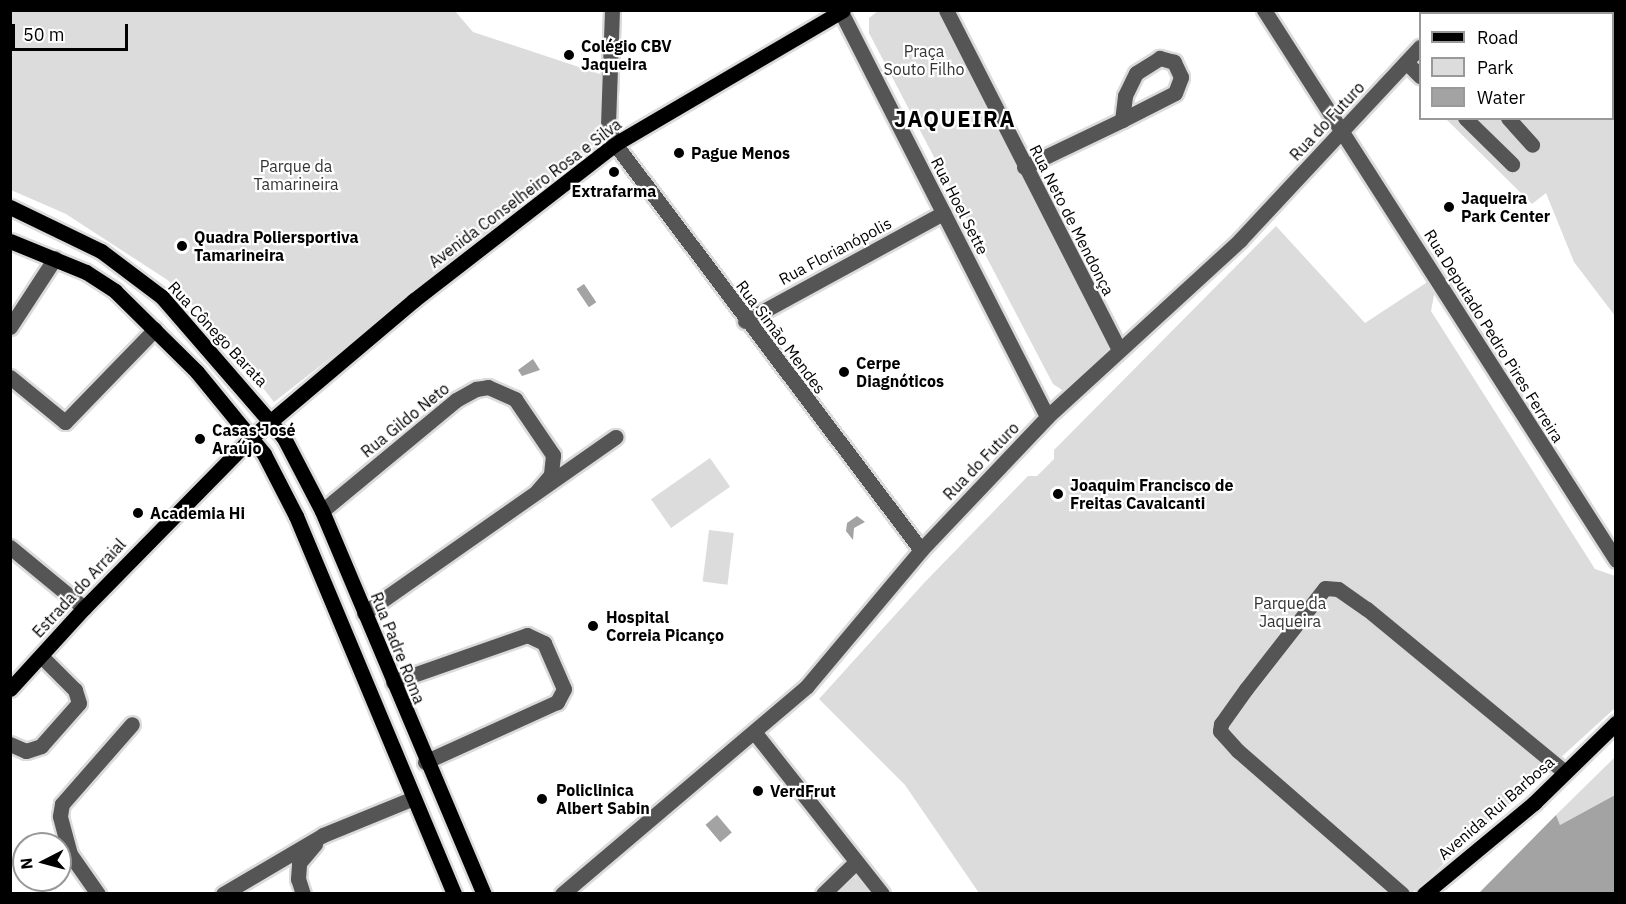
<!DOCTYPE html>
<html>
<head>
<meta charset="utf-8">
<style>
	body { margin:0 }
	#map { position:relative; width:1626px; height:904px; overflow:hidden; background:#fff; font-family:"IBM Plex Sans",sans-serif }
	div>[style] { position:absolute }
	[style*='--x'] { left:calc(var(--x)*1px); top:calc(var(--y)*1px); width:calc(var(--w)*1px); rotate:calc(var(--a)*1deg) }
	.green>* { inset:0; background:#dcdcdc; transform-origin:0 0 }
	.water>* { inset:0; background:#a3a3a3; transform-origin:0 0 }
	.roads { filter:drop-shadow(2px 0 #dbdbdb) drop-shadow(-2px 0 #dbdbdb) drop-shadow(0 2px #dbdbdb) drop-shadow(0 -2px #dbdbdb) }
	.minor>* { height:15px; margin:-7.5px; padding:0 7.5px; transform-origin:7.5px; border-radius:7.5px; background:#555 }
	.major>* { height:15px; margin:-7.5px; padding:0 7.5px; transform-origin:7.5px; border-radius:7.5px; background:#000 }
	.dots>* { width:16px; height:16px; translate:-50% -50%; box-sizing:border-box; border:3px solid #fff; border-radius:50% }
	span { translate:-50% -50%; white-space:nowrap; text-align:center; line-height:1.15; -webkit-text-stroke:4.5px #fff; paint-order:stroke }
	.poi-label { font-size:16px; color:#000; font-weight:700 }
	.left { translate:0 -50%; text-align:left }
	.park-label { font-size:16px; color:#333 }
	.street-label { font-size:16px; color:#000 }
	.district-label { font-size:22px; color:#000; font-weight:700; letter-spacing:1.5px }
	.frame { position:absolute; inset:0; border:12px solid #000; pointer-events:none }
	.legend { position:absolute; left:1419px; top:12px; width:195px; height:108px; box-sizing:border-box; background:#fff; border:2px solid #999; margin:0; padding:8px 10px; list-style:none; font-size:18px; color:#000 }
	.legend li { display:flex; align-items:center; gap:12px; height:30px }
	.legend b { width:30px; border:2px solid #999 }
	.north { position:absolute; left:12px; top:832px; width:60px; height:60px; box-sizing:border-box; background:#fff; border:2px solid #999; border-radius:50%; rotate:264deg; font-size:16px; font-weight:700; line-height:24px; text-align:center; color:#000 }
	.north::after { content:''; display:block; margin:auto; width:21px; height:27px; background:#000; clip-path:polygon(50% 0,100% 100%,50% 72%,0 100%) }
	.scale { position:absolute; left:12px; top:24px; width:116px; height:27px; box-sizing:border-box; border:3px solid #000; border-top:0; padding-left:8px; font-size:18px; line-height:21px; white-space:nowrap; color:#000; -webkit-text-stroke:4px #fff; paint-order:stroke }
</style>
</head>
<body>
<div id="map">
	<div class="green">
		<i style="clip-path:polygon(10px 11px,455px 11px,473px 32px,603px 75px,604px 145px,274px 402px,225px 339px,169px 281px,66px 214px,11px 190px)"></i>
		<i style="clip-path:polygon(878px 11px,941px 11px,1108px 344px,1108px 351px,1065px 392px,1053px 384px,869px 33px,869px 18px)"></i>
		<i style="clip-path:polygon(1586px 11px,1615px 11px,1615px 316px,1574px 262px,1546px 193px,1532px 204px,1446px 119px,1612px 118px,1612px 14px,1582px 13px)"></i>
		<i style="clip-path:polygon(1276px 226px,1365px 323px,1429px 281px,1435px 290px,1431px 311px,1595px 569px,1615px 576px,1615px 708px,1412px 893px,979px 893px,905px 785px,819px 699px,924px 583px,1028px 476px,1037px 476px,1054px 459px,1054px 450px)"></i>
		<i style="left:710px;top:458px;width:35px;height:72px;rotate:55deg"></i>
		<i style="left:709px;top:530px;width:25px;height:52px;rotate:7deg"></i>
		<i style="clip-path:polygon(1615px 757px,1615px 795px,1560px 825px,1556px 815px)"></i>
		<i style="clip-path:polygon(857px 878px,876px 894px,834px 894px,850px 880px)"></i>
	</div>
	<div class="water">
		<i style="left:584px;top:284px;width:22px;height:9px;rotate:56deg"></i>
		<i style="clip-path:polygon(533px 359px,540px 370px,522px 376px,518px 370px)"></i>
		<i style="clip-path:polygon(857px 516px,865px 522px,854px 528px,853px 540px,846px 531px,847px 523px)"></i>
		<i style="clip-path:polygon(1615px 795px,1615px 893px,1479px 893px,1556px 815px,1560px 825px)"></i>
		<i style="left:717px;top:815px;width:23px;height:15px;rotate:50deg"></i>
	</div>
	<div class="roads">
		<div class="minor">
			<i style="--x:612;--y:10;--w:115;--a:92"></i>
			<i style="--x:608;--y:125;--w:20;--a:70"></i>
			<i style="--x:615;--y:144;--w:508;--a:52.99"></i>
			<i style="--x:946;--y:10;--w:381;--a:63"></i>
			<i style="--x:1264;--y:10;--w:653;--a:57.38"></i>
			<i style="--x:841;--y:12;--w:454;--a:63"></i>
			<i style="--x:1455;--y:14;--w:5;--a:-53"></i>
			<i style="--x:1406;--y:62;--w:20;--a:45"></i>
			<i style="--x:1465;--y:118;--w:66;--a:44.4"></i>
			<i style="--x:1508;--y:118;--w:36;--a:48"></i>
			<i style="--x:1024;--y:167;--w:109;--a:-25.6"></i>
			<i style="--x:1122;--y:120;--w:59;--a:-27"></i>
			<i style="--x:1175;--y:93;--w:17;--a:-69"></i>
			<i style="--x:1181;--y:77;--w:17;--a:-115"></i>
			<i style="--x:1174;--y:62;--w:15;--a:-164"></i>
			<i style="--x:1160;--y:58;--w:28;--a:148"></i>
			<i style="--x:1136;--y:73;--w:25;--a:116"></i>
			<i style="--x:1125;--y:96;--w:24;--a:97"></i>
			<i style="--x:745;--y:321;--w:226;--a:-28.6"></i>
			<i style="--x:10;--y:327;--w:82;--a:-56.9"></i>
			<i style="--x:10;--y:377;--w:71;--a:39.3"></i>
			<i style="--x:65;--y:422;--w:129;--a:-45.9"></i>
			<i style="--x:322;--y:511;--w:174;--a:-39.6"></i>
			<i style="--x:456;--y:400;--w:23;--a:-29"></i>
			<i style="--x:476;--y:389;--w:12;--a:-9"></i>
			<i style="--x:488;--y:387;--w:30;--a:24"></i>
			<i style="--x:515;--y:399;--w:68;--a:55.8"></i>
			<i style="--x:553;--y:455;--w:20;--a:96"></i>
			<i style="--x:551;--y:475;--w:21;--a:131"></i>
			<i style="--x:10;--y:547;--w:96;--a:39.5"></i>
			<i style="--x:364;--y:613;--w:307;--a:-35"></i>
			<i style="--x:393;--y:682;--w:142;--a:-19.3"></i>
			<i style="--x:527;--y:635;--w:19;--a:25"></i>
			<i style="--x:544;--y:643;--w:50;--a:66.5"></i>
			<i style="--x:564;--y:689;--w:15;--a:118"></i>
			<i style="--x:557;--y:702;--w:145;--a:155.6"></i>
			<i style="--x:755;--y:733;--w:205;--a:51.7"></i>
			<i style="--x:10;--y:744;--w:17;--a:24"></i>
			<i style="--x:26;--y:751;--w:16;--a:-18"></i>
			<i style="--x:41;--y:746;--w:57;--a:-48.5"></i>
			<i style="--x:79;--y:703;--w:14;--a:-107"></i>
			<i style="--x:75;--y:690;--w:48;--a:-135"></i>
			<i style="--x:98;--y:894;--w:49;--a:-125"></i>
			<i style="--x:70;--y:854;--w:39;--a:-105"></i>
			<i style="--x:60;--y:816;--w:12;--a:-81"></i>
			<i style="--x:62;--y:804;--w:106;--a:-48.8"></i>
			<i style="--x:223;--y:894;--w:116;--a:-30.5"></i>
			<i style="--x:323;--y:835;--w:95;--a:-22.2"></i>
			<i style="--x:303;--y:894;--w:16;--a:-108"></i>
			<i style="--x:298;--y:879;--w:16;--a:-86"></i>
			<i style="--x:299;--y:863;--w:25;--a:-50"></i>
			<i style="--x:562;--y:894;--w:321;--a:-40.3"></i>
			<i style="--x:807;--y:686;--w:177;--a:-50"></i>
			<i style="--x:921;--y:550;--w:183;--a:-46.5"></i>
			<i style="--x:1047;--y:417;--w:262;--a:-42.5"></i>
			<i style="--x:1240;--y:240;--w:264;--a:-47"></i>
			<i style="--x:823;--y:894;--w:46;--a:-44.1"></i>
			<i style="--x:1402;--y:894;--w:218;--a:-138.9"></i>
			<i style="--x:1238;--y:751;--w:27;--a:-132"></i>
			<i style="--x:1220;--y:731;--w:7;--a:-82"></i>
			<i style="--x:1221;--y:724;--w:43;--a:-54.5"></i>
			<i style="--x:1246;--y:689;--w:128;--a:-52"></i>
			<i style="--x:1325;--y:588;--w:13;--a:4"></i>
			<i style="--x:1338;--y:589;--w:35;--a:35"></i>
			<i style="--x:1367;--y:609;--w:256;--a:39.5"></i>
		</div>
		<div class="major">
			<i style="--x:10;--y:207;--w:101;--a:25.8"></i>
			<i style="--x:101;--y:251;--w:76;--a:37"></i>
			<i style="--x:162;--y:297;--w:186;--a:49.1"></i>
			<i style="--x:284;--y:438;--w:82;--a:62.5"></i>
			<i style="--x:322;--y:511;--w:416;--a:67.1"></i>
			<i style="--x:10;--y:241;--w:82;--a:22.2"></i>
			<i style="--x:86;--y:272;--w:35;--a:33"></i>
			<i style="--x:115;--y:291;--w:115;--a:44.6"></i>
			<i style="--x:197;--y:372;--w:106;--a:50.7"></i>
			<i style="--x:264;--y:454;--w:70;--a:62.7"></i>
			<i style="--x:296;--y:516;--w:410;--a:67.3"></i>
			<i style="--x:10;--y:689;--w:110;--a:-47.6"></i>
			<i style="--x:84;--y:608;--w:240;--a:-45.5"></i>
			<i style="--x:252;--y:437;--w:212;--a:-40.2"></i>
			<i style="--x:414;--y:300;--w:254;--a:-37.8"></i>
			<i style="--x:615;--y:144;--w:264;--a:-30.4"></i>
			<i style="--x:1424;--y:894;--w:143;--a:-39.6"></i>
			<i style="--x:1534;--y:803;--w:115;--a:-44.3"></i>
		</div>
	</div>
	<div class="dots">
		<i style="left:569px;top:55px;background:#000"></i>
		<i style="left:679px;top:153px;background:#000"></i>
		<i style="left:614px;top:172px;background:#000"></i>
		<i style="left:1449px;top:207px;background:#000"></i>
		<i style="left:182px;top:246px;background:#000"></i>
		<i style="left:844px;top:372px;background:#000"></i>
		<i style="left:200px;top:439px;background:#000"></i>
		<i style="left:1058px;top:494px;background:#000"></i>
		<i style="left:138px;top:513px;background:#000"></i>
		<i style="left:593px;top:626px;background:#000"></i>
		<i style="left:758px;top:791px;background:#000"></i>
		<i style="left:542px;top:799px;background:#000"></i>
	</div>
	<div class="poi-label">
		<span class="left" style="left:581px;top:55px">Colégio CBV<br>Jaqueira</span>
		<span class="left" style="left:691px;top:153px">Pague Menos</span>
		<span style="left:614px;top:191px">Extrafarma</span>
		<span class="left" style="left:1461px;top:207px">Jaqueira<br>Park Center</span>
		<span class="left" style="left:194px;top:246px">Quadra Poliersportiva<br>Tamarineira</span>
		<span class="left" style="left:856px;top:372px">Cerpe<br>Diagnóticos</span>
		<span class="left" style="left:212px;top:439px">Casas José<br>Araújo</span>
		<span class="left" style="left:1070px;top:494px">Joaquim Francisco de<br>Freitas Cavalcanti</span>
		<span class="left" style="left:150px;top:513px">Academia Hi</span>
		<span class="left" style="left:606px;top:626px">Hospital<br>Correia Picanço</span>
		<span class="left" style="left:556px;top:799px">Policlinica<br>Albert Sabin</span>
		<span class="left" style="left:770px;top:791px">VerdFrut</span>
	</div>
	<div class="park-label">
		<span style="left:924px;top:60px">Praça<br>Souto Filho</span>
		<span style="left:296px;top:175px">Parque da<br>Tamarineira</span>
		<span style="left:1290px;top:612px">Parque da<br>Jaqueira</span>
	</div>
	<div class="street-label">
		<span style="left:1327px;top:121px;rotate:-47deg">Rua do Futuro</span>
		<span style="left:525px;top:193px;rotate:-37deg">Avenida Conselheiro Rosa e Silva</span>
		<span style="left:960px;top:206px;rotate:63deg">Rua Hoel Sette</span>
		<span style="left:1072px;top:220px;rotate:63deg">Rua Neto de Mendonça</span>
		<span style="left:835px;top:251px;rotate:-28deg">Rua Florianópolis</span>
		<span style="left:218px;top:334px;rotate:47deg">Rua Cônego Barata</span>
		<span style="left:1494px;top:336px;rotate:58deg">Rua Deputado Pedro Pires Ferreira</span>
		<span style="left:781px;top:337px;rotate:53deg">Rua Simão Mendes</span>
		<span style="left:405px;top:420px;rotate:-39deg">Rua Gildo Neto</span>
		<span style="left:981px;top:461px;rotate:-46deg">Rua do Futuro</span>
		<span style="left:79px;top:588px;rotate:-47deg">Estrada do Arraial</span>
		<span style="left:398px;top:648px;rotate:68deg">Rua Padre Roma</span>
		<span style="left:1496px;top:808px;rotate:-41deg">Avenida Rui Barbosa</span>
	</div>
	<div class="district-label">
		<span style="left:955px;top:119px">JAQUEIRA</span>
	</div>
	<div class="frame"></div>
	<ul class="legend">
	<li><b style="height:8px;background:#000"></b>Road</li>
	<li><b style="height:16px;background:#dcdcdc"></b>Park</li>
	<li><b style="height:16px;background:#a3a3a3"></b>Water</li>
	</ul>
	<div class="north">N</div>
	<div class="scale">50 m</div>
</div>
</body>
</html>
